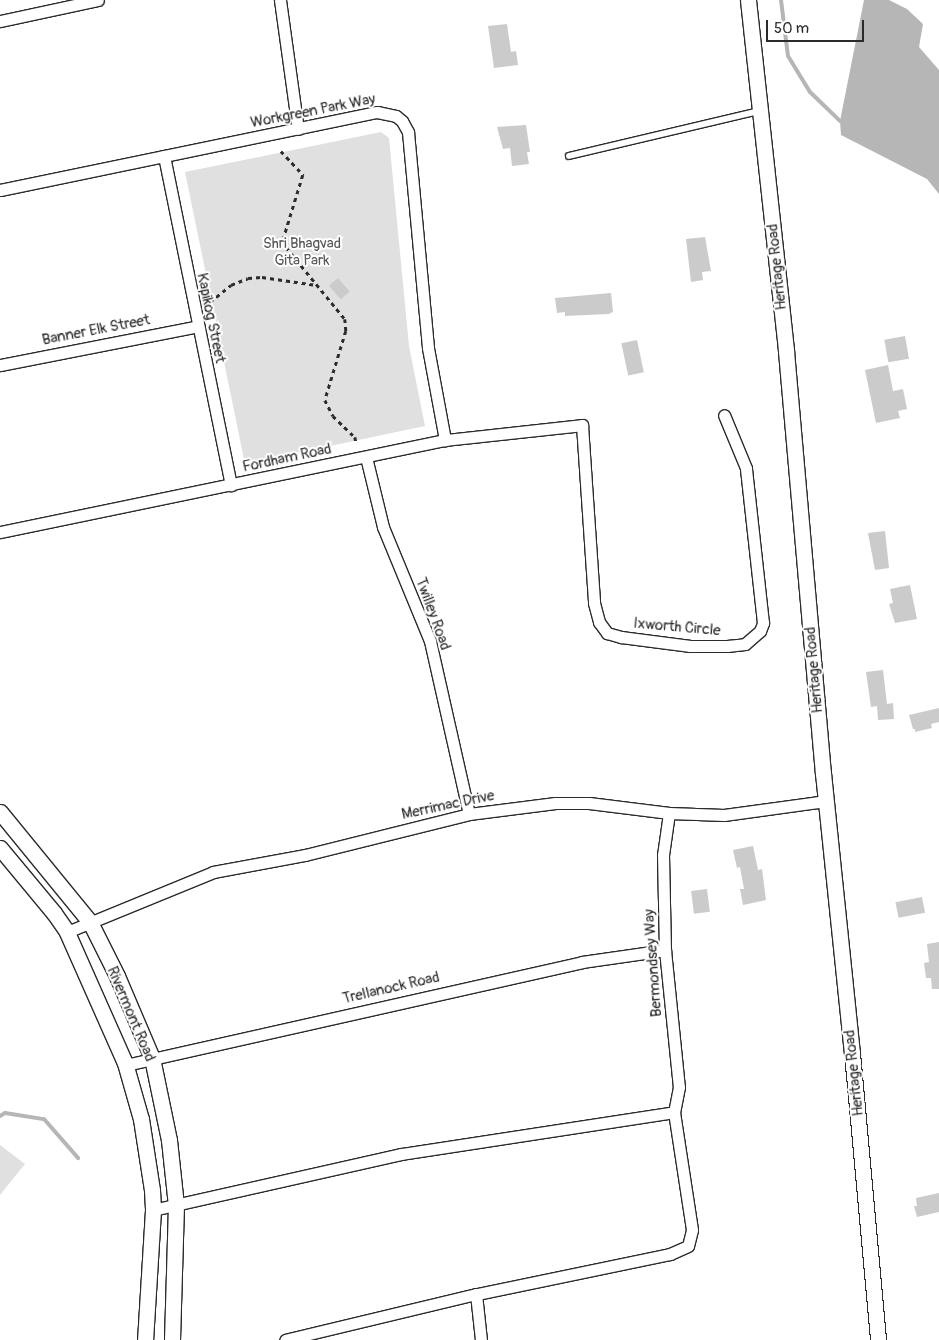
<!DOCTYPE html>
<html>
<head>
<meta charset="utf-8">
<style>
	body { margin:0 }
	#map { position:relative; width:939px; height:1340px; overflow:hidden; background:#fff; font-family:Pangolin,sans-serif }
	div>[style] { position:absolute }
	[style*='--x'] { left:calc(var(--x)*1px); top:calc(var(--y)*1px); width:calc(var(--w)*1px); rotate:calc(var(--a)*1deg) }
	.green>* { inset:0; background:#e0e0e0 }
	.water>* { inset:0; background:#b6b6b6 }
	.stream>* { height:4px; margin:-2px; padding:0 2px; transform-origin:2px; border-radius:2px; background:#b6b6b6 }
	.building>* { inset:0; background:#cbcbcb; transform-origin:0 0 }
	.path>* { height:2.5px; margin-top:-1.25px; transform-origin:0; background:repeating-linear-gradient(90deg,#2b2b2b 0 4px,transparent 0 8px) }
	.roads { filter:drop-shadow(1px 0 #2b2b2b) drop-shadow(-1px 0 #2b2b2b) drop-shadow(0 1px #2b2b2b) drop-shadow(0 -1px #2b2b2b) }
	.service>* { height:5.5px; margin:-2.75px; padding:0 2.75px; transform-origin:2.75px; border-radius:2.75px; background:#fff }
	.minor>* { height:11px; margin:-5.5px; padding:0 5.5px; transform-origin:5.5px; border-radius:5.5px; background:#fff }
	.tertiary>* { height:15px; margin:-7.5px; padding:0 7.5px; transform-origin:7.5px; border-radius:7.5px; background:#fff }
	span { translate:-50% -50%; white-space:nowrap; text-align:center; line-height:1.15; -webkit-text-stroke:4px #fff; paint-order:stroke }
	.street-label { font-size:15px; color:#2b2b2b }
	.park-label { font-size:15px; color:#585858 }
	.scale { position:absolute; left:766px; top:20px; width:98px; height:22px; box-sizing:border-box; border:2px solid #2b2b2b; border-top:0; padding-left:6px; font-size:15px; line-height:18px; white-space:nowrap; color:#2b2b2b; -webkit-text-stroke:4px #fff; paint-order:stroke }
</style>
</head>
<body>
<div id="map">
	<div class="green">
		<i style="clip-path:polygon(381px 132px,389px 138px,409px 346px,425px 426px,245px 464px,185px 172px)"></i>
		<i style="clip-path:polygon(0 1145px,25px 1164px,0 1195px)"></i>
	</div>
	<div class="water">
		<i style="clip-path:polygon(864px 0,889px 0,907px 9px,923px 24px,919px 47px,939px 70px,939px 194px,927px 179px,841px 135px,840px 121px)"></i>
	</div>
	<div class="stream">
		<i style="--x:781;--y:0;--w:56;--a:82.9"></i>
		<i style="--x:788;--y:56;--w:42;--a:58.6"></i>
		<i style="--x:810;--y:92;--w:42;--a:44"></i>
		<i style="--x:0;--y:1116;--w:6;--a:-31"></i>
		<i style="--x:5;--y:1113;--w:39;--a:9"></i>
		<i style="--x:44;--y:1119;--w:52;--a:48.9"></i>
	</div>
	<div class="building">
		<i style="clip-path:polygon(507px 24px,511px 52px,516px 51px,518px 65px,494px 68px,488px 26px)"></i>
		<i style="clip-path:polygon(526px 125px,530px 152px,527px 152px,529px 164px,512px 166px,510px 148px,503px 149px,497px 127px)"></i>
		<i style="clip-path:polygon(705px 237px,711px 271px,702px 272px,703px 280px,691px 282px,686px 239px)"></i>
		<i style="left:338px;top:278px;width:18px;height:12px;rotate:49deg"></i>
		<i style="clip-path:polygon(611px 293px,613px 312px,609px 314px,565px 316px,565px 312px,557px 313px,555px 298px)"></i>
		<i style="left:905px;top:336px;width:23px;height:21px;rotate:80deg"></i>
		<i style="left:637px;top:340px;width:33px;height:16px;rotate:78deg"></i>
		<i style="clip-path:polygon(888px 365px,893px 391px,903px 389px,907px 409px,898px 411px,900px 418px,876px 423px,865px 370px)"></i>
		<i style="clip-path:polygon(885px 531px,889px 568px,875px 570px,868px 533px)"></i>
		<i style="clip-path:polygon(910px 585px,917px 619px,895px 623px,889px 604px,893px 603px,890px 589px)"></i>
		<i style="clip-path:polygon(883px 670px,887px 704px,893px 703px,894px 719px,878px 720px,877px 706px,871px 707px,866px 672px)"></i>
		<i style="clip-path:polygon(939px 708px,939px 722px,931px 724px,932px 728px,915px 732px,915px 729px,913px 729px,909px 715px)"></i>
		<i style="clip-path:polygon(753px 846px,758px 870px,762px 869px,766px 900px,743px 905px,740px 889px,744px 889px,740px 867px,737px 868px,733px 850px)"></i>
		<i style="left:707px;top:889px;width:23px;height:16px;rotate:83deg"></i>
		<i style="left:922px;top:897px;width:16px;height:27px;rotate:79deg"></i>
		<i style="clip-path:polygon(939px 942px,939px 989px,932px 989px,931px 978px,926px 978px,924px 963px,929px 962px,927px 944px)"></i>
		<i style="clip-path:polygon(939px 1193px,939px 1212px,917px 1217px,914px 1206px,917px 1206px,916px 1198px)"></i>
	</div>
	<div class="path">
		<i style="--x:281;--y:151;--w:33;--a:47"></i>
		<i style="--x:303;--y:175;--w:65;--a:107"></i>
		<i style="--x:284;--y:237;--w:10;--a:79"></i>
		<i style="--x:286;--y:247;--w:93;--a:50.7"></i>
		<i style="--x:345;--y:319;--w:12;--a:85"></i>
		<i style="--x:346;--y:331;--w:72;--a:106.9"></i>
		<i style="--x:325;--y:400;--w:18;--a:63"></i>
		<i style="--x:333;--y:416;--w:30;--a:44"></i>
		<i style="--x:355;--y:437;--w:5;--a:79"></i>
		<i style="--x:210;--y:302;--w:27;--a:-39"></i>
		<i style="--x:231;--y:285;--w:18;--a:-22"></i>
		<i style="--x:248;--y:278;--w:14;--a:-4"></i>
		<i style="--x:262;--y:277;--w:55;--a:8.4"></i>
	</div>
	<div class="roads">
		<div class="service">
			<i style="--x:569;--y:156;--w:196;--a:-13.3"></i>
		</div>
		<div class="minor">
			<i style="--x:280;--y:0;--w:130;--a:82.1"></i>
			<i style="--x:0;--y:21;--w:100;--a:-12.1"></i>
			<i style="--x:164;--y:156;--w:336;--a:78.5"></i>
			<i style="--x:0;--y:190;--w:385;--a:-11.7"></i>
			<i style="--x:377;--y:112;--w:19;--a:12"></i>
			<i style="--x:396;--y:116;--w:8;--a:40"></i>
			<i style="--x:402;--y:121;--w:13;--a:61"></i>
			<i style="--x:408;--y:132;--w:217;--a:84.7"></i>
			<i style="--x:428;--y:348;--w:94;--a:79.5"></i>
			<i style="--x:0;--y:365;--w:202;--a:-11.1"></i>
			<i style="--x:366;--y:457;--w:72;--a:76.3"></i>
			<i style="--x:383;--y:527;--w:123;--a:67.6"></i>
			<i style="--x:430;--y:641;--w:177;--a:77.3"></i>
			<i style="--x:0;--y:532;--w:454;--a:-11.7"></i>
			<i style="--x:445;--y:440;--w:138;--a:-6.2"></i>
			<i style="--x:582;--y:425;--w:178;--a:86.1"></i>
			<i style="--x:594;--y:603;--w:20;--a:75"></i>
			<i style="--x:599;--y:622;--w:14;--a:54"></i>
			<i style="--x:607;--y:633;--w:15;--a:16"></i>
			<i style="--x:621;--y:637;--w:70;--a:7.4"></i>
			<i style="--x:690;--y:646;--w:37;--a:0"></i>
			<i style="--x:727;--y:646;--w:18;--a:-6"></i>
			<i style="--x:745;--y:644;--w:20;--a:-41"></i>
			<i style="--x:760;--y:631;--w:9;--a:-69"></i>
			<i style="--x:763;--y:623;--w:156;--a:-96.3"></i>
			<i style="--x:746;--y:468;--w:57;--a:-112.5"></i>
			<i style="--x:669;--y:813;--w:42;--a:98.1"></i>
			<i style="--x:663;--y:855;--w:95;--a:88.8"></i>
			<i style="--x:665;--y:950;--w:138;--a:84.2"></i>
			<i style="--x:679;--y:1087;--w:25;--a:101"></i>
			<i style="--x:67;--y:932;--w:158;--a:-22.3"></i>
			<i style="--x:213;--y:872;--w:94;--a:-10.5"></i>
			<i style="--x:305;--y:855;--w:169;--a:-14"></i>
			<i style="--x:469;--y:814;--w:87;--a:-7.3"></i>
			<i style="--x:555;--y:803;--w:34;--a:0"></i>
			<i style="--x:589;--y:803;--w:81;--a:7.1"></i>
			<i style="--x:669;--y:813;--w:55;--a:2.1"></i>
			<i style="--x:724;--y:815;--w:103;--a:-7.8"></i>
			<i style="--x:126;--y:1065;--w:467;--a:-12.7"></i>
			<i style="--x:582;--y:962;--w:84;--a:-8.2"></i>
			<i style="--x:153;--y:1210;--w:254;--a:-12.7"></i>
			<i style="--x:401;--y:1154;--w:276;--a:-8.7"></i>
			<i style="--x:674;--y:1112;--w:119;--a:81.3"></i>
			<i style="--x:692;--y:1230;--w:16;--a:104"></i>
			<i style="--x:688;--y:1246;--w:20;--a:156"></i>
			<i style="--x:670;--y:1254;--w:198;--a:168.3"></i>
			<i style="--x:476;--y:1294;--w:196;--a:166.5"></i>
			<i style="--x:476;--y:1294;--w:46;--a:83.8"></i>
		</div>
		<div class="tertiary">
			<i style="--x:748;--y:0;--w:353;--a:83.8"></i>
			<i style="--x:786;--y:351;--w:424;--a:85"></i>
			<i style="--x:823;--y:773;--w:281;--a:84.1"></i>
			<i style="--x:852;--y:1053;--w:288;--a:84.8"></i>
			<i style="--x:0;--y:812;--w:142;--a:50.7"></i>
			<i style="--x:90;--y:922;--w:60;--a:63.4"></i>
			<i style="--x:117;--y:976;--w:89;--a:66.9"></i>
			<i style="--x:152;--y:1058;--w:84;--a:78.3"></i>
			<i style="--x:169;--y:1140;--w:65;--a:83.9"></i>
			<i style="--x:176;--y:1205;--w:135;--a:91.7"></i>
			<i style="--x:0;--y:848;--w:85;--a:50.3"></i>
			<i style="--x:54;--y:913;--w:21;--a:55"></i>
			<i style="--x:66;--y:930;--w:145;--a:66.1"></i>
			<i style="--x:125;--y:1063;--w:58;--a:74.1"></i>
			<i style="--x:141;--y:1119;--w:72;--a:81.2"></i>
			<i style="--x:152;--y:1190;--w:20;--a:87"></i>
			<i style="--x:153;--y:1210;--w:130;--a:93.5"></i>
		</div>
	</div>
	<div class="street-label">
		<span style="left:313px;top:111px;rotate:-11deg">Workgreen Park Way</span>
		<span style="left:777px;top:267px;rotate:-96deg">Heritage Road</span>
		<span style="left:211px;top:318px;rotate:78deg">Kapikog Street</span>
		<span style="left:96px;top:330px;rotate:-11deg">Banner Elk Street</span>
		<span style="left:287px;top:458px;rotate:-12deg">Fordham Road</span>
		<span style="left:433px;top:614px;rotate:70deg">Twilley Road</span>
		<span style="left:677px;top:627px;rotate:5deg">Ixworth Circle</span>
		<span style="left:814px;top:670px;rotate:-95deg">Heritage Road</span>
		<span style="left:448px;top:805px;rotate:-12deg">Merrimac Drive</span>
		<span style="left:653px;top:963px;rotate:-94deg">Bermondsey Way</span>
		<span style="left:391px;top:988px;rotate:-13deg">Trellanock Road</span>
		<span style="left:131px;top:1014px;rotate:67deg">Rivermont Road</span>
		<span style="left:854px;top:1073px;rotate:-96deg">Heritage Road</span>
	</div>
	<div class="park-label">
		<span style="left:302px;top:252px">Shri Bhagvad<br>Gita Park</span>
	</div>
	<div class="scale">50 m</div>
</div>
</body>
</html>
